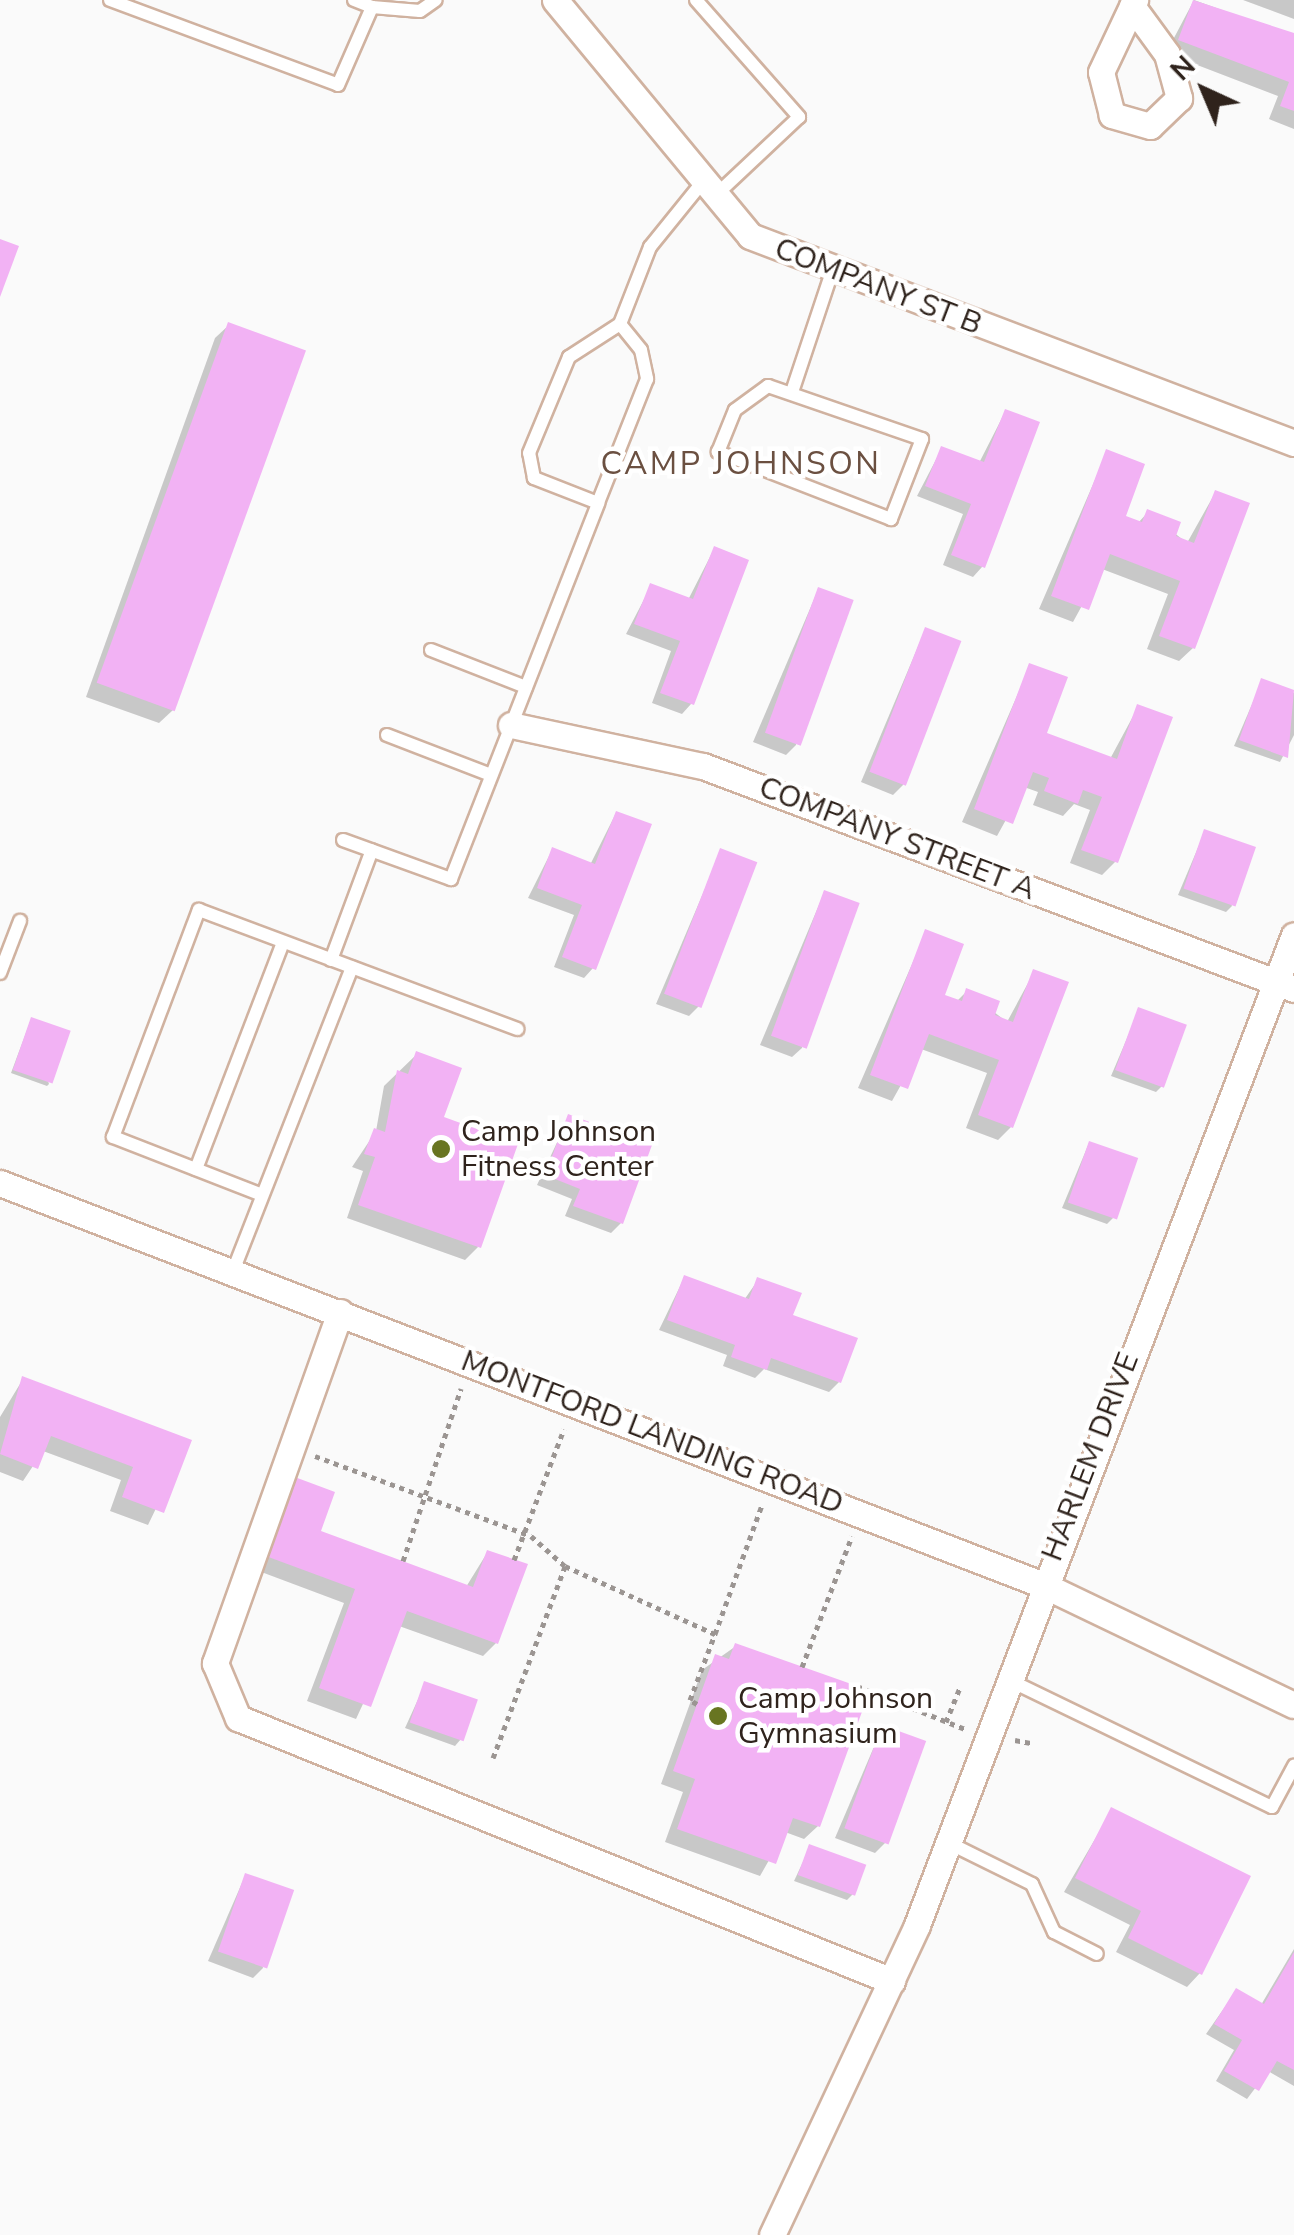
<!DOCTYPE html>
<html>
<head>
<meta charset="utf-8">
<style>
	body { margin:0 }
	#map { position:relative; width:1294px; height:2235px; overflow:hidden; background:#fafafa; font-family:"Nunito Sans",sans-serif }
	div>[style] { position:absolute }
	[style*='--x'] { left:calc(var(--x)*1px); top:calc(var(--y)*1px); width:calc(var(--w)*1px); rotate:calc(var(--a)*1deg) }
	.shadow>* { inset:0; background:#0003 }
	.building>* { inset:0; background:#f2b2f4; transform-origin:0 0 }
	.path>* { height:5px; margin-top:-2.5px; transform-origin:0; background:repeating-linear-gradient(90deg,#9b9592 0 5px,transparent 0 10px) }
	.roads { filter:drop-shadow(2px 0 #d0b2a0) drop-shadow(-2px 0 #d0b2a0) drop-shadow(0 2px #d0b2a0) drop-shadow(0 -2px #d0b2a0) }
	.lane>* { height:12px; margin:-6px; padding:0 6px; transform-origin:6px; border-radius:6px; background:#fff }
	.street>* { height:25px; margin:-12.5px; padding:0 12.5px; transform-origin:12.5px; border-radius:12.5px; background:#fff }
	.dots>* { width:28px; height:28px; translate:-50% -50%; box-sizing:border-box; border:5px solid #fff; border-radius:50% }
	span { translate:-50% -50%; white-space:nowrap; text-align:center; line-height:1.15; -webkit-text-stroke:9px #fff; paint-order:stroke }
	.street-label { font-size:30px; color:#2f231c }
	.poi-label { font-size:30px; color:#2f231c }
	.left { translate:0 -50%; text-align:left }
	.neighbourhood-label { font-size:32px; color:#6b5041; letter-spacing:2.5px }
	.north { position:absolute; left:1154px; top:40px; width:100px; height:100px; -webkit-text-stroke:8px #fff; paint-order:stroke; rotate:316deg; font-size:28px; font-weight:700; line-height:40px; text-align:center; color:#2f231c }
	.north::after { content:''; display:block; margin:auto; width:35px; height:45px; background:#2f231c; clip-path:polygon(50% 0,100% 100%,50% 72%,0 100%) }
</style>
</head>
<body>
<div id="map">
	<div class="shadow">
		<i style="clip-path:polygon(1194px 0,1294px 36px,1294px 129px,1269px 119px,1278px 96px,1166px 53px)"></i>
		<i style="clip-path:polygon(1243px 0,1294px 0,1294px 19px)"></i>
		<i style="clip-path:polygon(229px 325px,173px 710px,159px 723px,86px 697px,215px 338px)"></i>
		<i style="clip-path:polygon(1005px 412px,982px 567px,973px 577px,943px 565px,963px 514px,917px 496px,942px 448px,979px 463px)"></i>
		<i style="clip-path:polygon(1107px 452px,1123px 517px,1138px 523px,1148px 512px,1187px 543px,1215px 493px,1193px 648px,1179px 661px,1147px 649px,1168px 594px,1102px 569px,1073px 622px,1039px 609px)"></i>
		<i style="clip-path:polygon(714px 549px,691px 704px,682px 714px,652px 703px,671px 651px,626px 634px,651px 586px,688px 600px)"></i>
		<i style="clip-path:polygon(818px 590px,796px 745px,786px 755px,753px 742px)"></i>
		<i style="clip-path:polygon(925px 630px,903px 785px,893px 795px,861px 782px)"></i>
		<i style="clip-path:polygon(1030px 666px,1044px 734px,1110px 759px,1138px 707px,1115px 862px,1102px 875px,1070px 863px,1090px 810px,1074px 804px,1063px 816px,1033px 805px,1038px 792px,1024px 787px,997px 836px,962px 822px)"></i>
		<i style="clip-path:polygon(1262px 681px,1294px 693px,1294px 735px,1280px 762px,1234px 746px)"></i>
		<i style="clip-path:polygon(616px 813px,593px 968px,584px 978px,554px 967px,574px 915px,528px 898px,552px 850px,590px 865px)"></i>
		<i style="clip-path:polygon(1205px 831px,1232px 906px,1226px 912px,1178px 895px)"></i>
		<i style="clip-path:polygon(721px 851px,699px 1006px,689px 1016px,656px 1004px)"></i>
		<i style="clip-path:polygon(824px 893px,802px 1048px,792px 1057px,760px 1045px)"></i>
		<i style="clip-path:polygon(926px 932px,942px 996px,956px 1002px,967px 991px,1007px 1022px,1034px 972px,1011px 1127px,998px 1140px,966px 1128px,987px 1073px,921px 1049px,892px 1101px,858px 1088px)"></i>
		<i style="clip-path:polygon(1139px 1010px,1162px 1086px,1156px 1092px,1111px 1076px)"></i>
		<i style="clip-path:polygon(30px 1022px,49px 1084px,47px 1086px,11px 1073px)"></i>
		<i style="clip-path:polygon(417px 1054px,478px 1247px,465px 1260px,347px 1218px,363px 1171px,352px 1167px,376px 1131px,384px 1086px)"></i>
		<i style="clip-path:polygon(569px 1117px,621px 1223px,611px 1233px,565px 1216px,572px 1199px,537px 1185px)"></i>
		<i style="clip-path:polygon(1089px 1143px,1113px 1218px,1107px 1224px,1062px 1208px)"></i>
		<i style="clip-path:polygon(684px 1278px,744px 1300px,758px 1280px,839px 1382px,829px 1392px,764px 1369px,755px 1378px,723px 1366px,727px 1355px,659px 1330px)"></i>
		<i style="clip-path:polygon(23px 1379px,188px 1442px,148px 1525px,110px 1511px,121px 1480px,43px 1451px,23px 1481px,0 1472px,0 1417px)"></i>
		<i style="clip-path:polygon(279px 1492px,317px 1532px,466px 1587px,487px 1553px,496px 1643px,483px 1656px,399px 1626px,356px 1719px,307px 1701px,344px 1603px,251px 1568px)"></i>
		<i style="clip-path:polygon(736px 1646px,818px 1826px,804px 1839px,785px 1832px,760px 1876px,665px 1842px,683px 1792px,661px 1784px,702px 1670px)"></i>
		<i style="clip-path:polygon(425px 1684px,461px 1739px,455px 1746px,405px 1728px)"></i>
		<i style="clip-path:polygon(882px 1728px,885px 1843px,875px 1853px,835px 1838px)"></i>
		<i style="clip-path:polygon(1112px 1810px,1200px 1973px,1187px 1987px,1116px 1952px,1130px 1925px,1064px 1892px)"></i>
		<i style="clip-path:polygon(810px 1847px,853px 1894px,847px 1900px,794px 1881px)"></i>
		<i style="clip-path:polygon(245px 1876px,263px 1968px,253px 1978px,208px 1961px)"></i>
		<i style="clip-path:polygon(1294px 1949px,1294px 2086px,1268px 2071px,1247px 2099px,1216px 2081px,1234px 2050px,1206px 2034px,1236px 1991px,1261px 2005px)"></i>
	</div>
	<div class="building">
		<i style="clip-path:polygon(1193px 0,1294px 33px,1294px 111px,1280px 106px,1289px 82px,1178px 40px)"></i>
		<i style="clip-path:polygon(0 239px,19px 246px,0 297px)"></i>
		<i style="left:228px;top:322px;width:83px;height:384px;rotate:20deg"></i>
		<i style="clip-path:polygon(1005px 409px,1040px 422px,985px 568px,951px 555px,971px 504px,925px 486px,941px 446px,984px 462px)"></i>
		<i style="clip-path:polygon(1106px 449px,1145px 464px,1126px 516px,1142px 522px,1147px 509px,1181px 522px,1176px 536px,1194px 543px,1215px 490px,1250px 503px,1195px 649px,1159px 636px,1180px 581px,1110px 554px,1089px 610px,1051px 596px)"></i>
		<i style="clip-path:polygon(714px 546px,749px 560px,694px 705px,660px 693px,680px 641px,634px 624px,650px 583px,693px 599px)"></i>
		<i style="left:818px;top:587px;width:38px;height:155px;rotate:20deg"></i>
		<i style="left:925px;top:627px;width:39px;height:155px;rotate:21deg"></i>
		<i style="clip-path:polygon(1029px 663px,1068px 677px,1047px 733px,1117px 759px,1137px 704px,1173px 717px,1118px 863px,1081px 850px,1102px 797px,1083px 790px,1078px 804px,1044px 791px,1049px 778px,1033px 772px,1013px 824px,974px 809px)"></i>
		<i style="clip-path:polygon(1261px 678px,1294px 690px,1288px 758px,1239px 740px)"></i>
		<i style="clip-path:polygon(616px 811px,652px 824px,596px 970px,562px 957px,582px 905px,537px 888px,552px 847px,595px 864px)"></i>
		<i style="left:1204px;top:829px;width:55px;height:63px;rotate:19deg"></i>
		<i style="left:720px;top:848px;width:40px;height:156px;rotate:21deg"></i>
		<i style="left:824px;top:890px;width:38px;height:155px;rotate:20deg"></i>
		<i style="clip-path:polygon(925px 929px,964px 944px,945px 995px,962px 1001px,966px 988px,1000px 1001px,995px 1015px,1013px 1022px,1033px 969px,1069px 982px,1013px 1128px,978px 1115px,999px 1060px,929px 1034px,908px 1089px,870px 1075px)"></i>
		<i style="left:1138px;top:1007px;width:52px;height:67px;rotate:20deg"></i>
		<i style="left:31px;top:1017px;width:42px;height:56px;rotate:19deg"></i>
		<i style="clip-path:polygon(416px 1051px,462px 1068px,444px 1117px,518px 1144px,481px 1248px,358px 1205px,375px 1157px,364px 1154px,374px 1128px,385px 1132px,397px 1070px,408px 1074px)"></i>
		<i style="clip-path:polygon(568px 1114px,652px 1145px,623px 1224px,573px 1206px,580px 1189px,545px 1175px)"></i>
		<i style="left:1089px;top:1141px;width:52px;height:65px;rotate:19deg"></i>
		<i style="clip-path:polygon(684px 1275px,749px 1299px,757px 1277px,802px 1293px,793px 1315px,858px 1338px,841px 1383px,771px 1358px,767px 1370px,731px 1357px,735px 1345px,667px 1320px)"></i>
		<i style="clip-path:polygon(22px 1376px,192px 1440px,164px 1513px,122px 1497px,133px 1467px,51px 1436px,38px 1469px,0 1454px)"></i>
		<i style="clip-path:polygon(292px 1476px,335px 1492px,321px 1531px,473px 1587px,487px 1550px,528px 1564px,498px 1644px,407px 1611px,371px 1707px,319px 1688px,355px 1589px,263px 1555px)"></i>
		<i style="clip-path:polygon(735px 1643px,857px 1686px,850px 1704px,863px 1709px,820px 1827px,793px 1818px,776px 1864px,677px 1829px,695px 1779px,673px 1771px,715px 1654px,729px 1659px)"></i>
		<i style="left:424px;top:1681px;width:57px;height:44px;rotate:19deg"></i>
		<i style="left:882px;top:1725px;width:47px;height:110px;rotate:20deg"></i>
		<i style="clip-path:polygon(1111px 1807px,1251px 1876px,1202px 1975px,1128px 1938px,1141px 1911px,1075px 1878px)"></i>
		<i style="left:809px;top:1844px;width:61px;height:33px;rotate:20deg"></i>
		<i style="left:245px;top:1873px;width:52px;height:83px;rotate:19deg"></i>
		<i style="clip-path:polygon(1294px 1952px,1294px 2070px,1277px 2061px,1259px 2091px,1224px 2071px,1242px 2040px,1214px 2024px,1236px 1988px,1264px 2004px)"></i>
	</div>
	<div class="path">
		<i style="--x:315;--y:1456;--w:230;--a:20.3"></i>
		<i style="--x:531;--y:1536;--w:45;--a:41.4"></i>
		<i style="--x:514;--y:1560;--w:140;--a:-69.1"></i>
		<i style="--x:403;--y:1561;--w:182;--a:-71.4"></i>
		<i style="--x:802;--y:1667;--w:140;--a:-69.1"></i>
		<i style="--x:857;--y:1686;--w:116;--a:21.7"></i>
		<i style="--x:697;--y:1704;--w:8;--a:-150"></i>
		<i style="--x:690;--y:1700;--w:71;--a:-69.3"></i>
		<i style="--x:946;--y:1722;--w:37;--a:-68"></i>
		<i style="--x:1015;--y:1740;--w:16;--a:11"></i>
		<i style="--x:493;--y:1758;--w:205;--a:-69.4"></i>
		<i style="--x:565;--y:1566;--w:165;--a:24.4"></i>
		<i style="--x:715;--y:1634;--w:137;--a:-70"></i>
	</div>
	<div class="roads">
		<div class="lane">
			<i style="--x:110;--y:0;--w:243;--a:20.4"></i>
			<i style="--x:338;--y:85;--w:85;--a:-66.4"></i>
			<i style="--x:372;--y:7;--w:48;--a:4.8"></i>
			<i style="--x:420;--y:11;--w:19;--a:-35"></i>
			<i style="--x:354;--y:0;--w:19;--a:21"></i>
			<i style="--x:696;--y:0;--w:156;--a:48.6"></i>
			<i style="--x:799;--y:117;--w:112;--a:136.8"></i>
			<i style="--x:620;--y:324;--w:33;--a:51"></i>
			<i style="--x:641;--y:350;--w:30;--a:78"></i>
			<i style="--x:647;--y:379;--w:133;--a:111.6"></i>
			<i style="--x:598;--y:503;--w:69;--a:-158.7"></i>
			<i style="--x:534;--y:478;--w:25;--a:-101"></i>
			<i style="--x:529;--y:453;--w:104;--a:-67.4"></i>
			<i style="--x:569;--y:357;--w:61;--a:-32.9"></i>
			<i style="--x:620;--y:324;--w:83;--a:-68.7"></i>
			<i style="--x:650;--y:247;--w:87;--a:-51"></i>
			<i style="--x:768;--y:386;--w:163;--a:19"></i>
			<i style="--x:922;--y:439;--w:86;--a:111.2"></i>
			<i style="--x:891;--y:519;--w:186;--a:-158.8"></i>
			<i style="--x:718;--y:452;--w:45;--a:-68"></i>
			<i style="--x:735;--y:410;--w:41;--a:-36"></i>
			<i style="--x:793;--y:389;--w:123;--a:-71.6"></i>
			<i style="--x:431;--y:650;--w:102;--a:21.3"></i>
			<i style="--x:387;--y:735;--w:111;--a:21"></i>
			<i style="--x:343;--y:840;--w:115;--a:19.9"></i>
			<i style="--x:451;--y:879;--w:404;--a:-68.6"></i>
			<i style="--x:331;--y:960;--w:117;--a:-69.6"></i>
			<i style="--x:0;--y:973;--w:56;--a:-69"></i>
			<i style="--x:196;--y:1169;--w:243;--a:-69"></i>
			<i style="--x:262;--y:1195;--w:160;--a:-158.7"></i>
			<i style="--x:113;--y:1137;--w:243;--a:-69.3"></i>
			<i style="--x:199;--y:910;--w:340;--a:20.5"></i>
			<i style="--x:233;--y:1271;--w:326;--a:-68.6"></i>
			<i style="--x:1009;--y:1680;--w:292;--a:25.8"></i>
			<i style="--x:1272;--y:1807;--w:47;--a:-61.8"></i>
			<i style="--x:947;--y:1842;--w:95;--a:26.3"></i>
			<i style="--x:1032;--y:1884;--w:53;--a:65.4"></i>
			<i style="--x:1054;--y:1932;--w:48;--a:27.1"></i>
		</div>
		<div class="street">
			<i style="--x:555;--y:0;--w:306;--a:50.4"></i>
			<i style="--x:750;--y:236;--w:582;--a:20.83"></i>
			<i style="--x:1132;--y:6;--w:59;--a:53.9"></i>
			<i style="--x:1167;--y:54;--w:46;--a:74.7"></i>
			<i style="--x:1179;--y:98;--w:40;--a:136"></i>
			<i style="--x:1150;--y:126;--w:40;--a:-164"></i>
			<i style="--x:1112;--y:115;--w:44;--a:-104.3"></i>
			<i style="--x:1101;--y:72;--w:80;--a:-64.7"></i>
			<i style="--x:511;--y:725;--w:196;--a:12.1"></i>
			<i style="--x:703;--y:766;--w:632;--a:20.67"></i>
			<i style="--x:0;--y:1183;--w:1116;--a:21.07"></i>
			<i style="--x:1041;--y:1584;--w:280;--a:25.6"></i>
			<i style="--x:340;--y:1312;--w:373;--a:109.6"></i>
			<i style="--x:215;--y:1663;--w:60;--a:67.3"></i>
			<i style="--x:238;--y:1718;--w:705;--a:21.91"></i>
			<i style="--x:772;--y:2235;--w:342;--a:-64.9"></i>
			<i style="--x:917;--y:1925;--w:1059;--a:-69.15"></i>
		</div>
	</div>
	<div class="dots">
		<i style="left:441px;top:1149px;background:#687521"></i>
		<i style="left:718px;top:1716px;background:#687521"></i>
	</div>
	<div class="street-label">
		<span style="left:878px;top:287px;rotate:21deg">COMPANY ST B</span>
		<span style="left:897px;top:839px;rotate:21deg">COMPANY STREET A</span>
		<span style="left:652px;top:1433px;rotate:21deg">MONTFORD LANDING ROAD</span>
		<span style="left:1091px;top:1457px;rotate:-69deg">HARLEM DRIVE</span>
	</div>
	<div class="poi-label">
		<span class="left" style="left:461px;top:1149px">Camp Johnson<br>Fitness Center</span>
		<span class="left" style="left:738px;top:1716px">Camp Johnson<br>Gymnasium</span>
	</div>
	<div class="neighbourhood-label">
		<span style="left:741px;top:464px">CAMP JOHNSON</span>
	</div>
	<div class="north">N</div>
</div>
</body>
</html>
